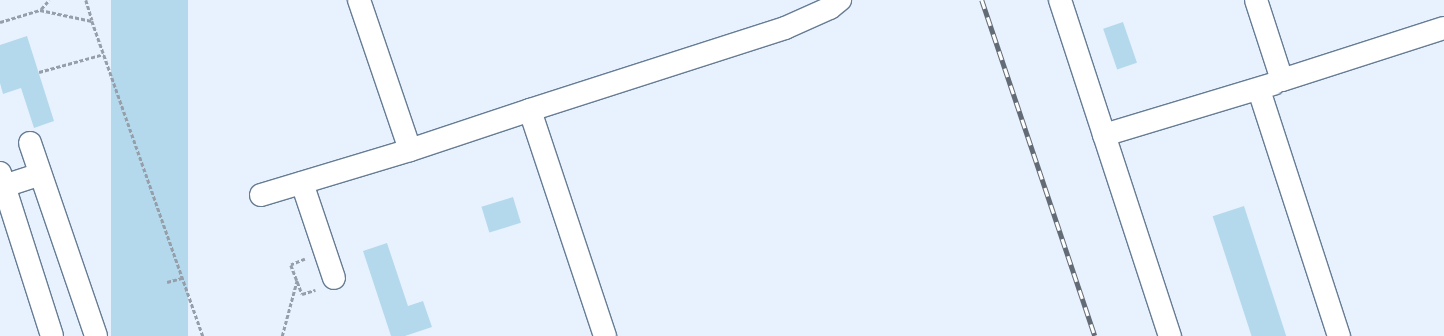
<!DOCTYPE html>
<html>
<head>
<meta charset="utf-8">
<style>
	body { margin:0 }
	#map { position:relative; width:1444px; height:336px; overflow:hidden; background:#e8f2fe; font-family:Helvetica,sans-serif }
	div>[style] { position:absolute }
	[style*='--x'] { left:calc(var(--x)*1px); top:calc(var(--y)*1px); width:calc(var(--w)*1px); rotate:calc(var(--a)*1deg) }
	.building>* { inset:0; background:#b5d9ec; transform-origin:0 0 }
	.path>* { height:2.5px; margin-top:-1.25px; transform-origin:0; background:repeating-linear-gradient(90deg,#959ea9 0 4px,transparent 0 6px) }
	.roads { filter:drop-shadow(1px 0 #667c94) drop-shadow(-1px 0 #667c94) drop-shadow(0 1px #667c94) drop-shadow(0 -1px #667c94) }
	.minor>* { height:22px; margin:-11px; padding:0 11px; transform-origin:11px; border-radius:11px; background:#fff }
	.rail>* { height:4.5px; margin-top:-2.25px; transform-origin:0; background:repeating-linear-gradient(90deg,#fefefe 0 9px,#636c76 0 18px); box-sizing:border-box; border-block:1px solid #636c76 }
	span { translate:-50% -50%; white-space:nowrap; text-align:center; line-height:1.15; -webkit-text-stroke:4px #fefefe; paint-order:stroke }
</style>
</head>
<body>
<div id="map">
	<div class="building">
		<i style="left:111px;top:0;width:77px;height:338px"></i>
		<i style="left:1123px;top:22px;width:43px;height:21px;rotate:71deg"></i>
		<i style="clip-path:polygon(27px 36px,54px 121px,34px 128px,21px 88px,3px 94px,0 83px,0 45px)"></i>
		<i style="left:513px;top:197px;width:27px;height:33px;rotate:73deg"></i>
		<i style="left:1244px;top:206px;width:137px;height:33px;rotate:72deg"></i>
		<i style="clip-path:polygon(387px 243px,408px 306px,423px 301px,432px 327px,405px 336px,391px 336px,363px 251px)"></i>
		<i style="left:163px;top:275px;width:15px;height:37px;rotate:74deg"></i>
	</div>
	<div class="path">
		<i style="--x:86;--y:0;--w:21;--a:73"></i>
		<i style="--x:41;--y:9;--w:12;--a:-48"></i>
		<i style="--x:0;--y:22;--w:42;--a:-16.7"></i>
		<i style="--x:40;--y:10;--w:53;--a:11.9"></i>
		<i style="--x:92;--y:21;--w:334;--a:70.6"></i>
		<i style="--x:39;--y:72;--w:67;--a:-15.5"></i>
		<i style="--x:305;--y:259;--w:15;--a:157"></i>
		<i style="--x:291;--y:265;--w:31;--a:69"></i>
		<i style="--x:302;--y:294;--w:14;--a:-17"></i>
		<i style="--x:167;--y:282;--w:16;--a:-15"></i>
		<i style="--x:282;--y:336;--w:58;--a:-75"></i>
	</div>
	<div class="roads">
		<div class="minor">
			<i style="--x:359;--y:0;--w:158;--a:71.2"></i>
			<i style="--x:410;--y:150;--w:126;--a:-18.4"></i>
			<i style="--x:1060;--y:0;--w:354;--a:71.9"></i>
			<i style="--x:1256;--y:0;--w:84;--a:72"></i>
			<i style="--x:1282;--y:80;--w:170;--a:-17.8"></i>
			<i style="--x:1259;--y:90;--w:259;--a:72"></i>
			<i style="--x:1104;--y:135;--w:177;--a:-16.8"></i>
			<i style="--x:30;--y:143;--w:204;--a:71.1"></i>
			<i style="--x:0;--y:173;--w:171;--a:72.3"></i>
			<i style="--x:302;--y:183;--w:100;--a:71.4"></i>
			<i style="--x:4;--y:186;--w:38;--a:-18"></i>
			<i style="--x:261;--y:195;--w:156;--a:-16.8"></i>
			<i style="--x:605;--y:336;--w:238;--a:-108.4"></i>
			<i style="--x:530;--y:110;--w:268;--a:-17.8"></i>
			<i style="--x:785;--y:28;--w:49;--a:-24"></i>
			<i style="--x:830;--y:8;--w:13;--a:-39"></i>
		</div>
	</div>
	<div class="rail">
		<i style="--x:982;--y:0;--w:354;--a:71.4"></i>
	</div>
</div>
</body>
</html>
